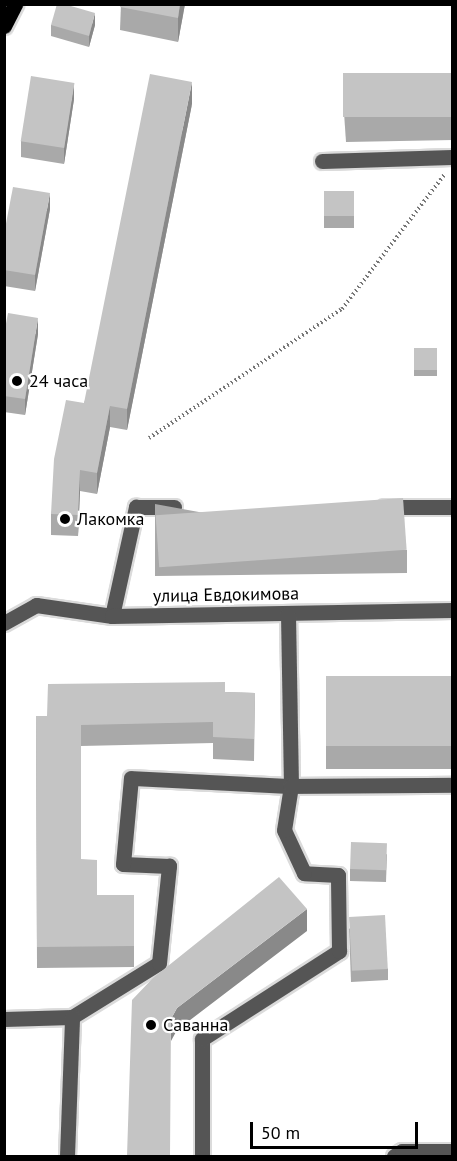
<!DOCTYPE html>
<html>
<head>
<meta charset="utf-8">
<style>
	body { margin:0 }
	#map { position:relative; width:457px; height:1161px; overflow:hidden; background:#fff; font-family:"PT Sans",sans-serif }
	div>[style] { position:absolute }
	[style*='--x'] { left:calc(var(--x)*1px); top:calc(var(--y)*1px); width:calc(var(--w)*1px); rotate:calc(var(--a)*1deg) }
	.path>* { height:4px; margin-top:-2px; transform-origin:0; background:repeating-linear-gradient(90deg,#777 0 1.5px,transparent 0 4.5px) }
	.roads { filter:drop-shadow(2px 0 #dbdbdb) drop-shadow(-2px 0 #dbdbdb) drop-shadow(0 2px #dbdbdb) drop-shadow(0 -2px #dbdbdb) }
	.minor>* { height:15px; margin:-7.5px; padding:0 7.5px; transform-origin:7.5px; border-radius:7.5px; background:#555 }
	.major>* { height:15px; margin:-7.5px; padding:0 7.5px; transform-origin:7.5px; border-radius:7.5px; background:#000 }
	.wall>* { inset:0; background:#a9a9a9; transform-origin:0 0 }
	.shaded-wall>* { inset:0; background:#898989 }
	.building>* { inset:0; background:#c4c4c4; transform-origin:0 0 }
	.dots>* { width:16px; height:16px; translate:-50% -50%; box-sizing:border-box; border:3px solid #fff; border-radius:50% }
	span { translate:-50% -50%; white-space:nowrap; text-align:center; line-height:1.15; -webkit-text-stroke:4.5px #fff; paint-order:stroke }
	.poi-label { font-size:18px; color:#000 }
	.left { translate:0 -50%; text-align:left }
	.street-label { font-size:18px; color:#000 }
	.frame { position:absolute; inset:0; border:6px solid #000; pointer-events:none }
	.scale { position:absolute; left:250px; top:1122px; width:168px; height:27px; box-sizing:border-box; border:3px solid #000; border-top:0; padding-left:8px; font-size:18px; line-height:21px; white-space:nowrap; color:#000; -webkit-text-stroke:4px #fff; paint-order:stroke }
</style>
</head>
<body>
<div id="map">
	<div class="path">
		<i style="--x:149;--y:438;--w:232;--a:-33.8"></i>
		<i style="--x:342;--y:309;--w:170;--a:-52.7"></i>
	</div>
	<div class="roads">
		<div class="minor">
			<i style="--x:322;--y:161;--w:130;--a:-1.8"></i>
			<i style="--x:384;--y:507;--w:68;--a:0"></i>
			<i style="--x:112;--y:616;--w:112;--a:-77.6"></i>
			<i style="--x:136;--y:507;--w:38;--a:0"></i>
			<i style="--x:4;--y:623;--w:37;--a:-29"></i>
			<i style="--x:36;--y:605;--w:77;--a:8.2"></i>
			<i style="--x:112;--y:616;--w:340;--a:-1"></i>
			<i style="--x:4;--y:1019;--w:68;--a:-1.7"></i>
			<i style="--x:72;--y:1017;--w:102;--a:-31.8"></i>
			<i style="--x:159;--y:963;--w:98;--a:-84.1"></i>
			<i style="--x:169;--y:866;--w:46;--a:-177.5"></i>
			<i style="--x:123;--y:864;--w:86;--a:-84.7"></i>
			<i style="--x:131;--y:778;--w:160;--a:2.9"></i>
			<i style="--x:291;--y:786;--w:172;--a:-91"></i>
			<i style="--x:67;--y:1156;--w:139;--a:-87.9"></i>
			<i style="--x:202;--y:1156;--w:117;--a:-90"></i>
			<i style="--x:202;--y:1039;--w:163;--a:-32.7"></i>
			<i style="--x:339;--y:951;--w:76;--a:-90.8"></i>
			<i style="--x:338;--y:875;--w:34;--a:-177"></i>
			<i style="--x:304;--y:873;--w:47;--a:-114.9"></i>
			<i style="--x:284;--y:830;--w:45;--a:-81"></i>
			<i style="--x:291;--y:786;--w:161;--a:-0.4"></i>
			<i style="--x:394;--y:1156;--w:9;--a:-32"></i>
			<i style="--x:402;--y:1151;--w:50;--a:0"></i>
		</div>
		<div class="major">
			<i style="--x:4;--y:26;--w:25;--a:-63"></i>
		</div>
	</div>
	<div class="wall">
		<i style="clip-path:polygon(121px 4px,185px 4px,178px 42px,120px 30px)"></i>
		<i style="clip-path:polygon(51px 25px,95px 25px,89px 47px,51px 36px)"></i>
		<i style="clip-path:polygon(453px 73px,453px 140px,346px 142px,343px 98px,343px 75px)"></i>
		<i style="clip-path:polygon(74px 99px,64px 164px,21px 157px,21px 141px)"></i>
		<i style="clip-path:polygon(192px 104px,127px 430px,110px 427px,97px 494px,80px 491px,78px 536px,51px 535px,51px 514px,84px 403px)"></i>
		<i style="left:354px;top:191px;width:37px;height:30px;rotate:90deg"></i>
		<i style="clip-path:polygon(50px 209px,35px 291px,4px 286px,4px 234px)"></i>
		<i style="clip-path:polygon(4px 334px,38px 334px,25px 415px,4px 412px)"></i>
		<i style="left:414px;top:348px;width:23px;height:28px"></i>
		<i style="clip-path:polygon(155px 504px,407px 550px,407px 573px,155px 576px)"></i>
		<i style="left:326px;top:676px;width:127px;height:93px"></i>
		<i style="clip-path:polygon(225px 692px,255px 693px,254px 761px,213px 759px,213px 743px,81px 746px,81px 859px,97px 895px,134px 895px,134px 967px,37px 968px,36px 716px,47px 716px)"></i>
		<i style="clip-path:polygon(387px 854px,386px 882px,350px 881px,350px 869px)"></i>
		<i style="clip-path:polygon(349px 928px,388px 969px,388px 980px,351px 982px)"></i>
	</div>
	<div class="shaded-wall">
		<i style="clip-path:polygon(180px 4px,185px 4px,178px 42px,178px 18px)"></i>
		<i style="clip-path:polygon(95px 13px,95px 25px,89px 47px,89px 36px)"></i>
		<i style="clip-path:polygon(192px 82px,192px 104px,127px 430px,127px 409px)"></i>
		<i style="clip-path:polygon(74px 83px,74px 99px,64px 164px,64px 148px)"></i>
		<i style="clip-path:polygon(50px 193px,50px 209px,35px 291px,35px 275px)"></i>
		<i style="clip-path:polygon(38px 318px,38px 334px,25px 415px,25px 399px)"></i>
		<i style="clip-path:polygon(110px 406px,110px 427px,97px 494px,97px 473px)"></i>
		<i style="clip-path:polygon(80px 470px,80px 491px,78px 536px,78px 515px)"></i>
		<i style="clip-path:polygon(307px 909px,307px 931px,177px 1030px,171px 1041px,171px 1019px,177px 1008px)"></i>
	</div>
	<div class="building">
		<i style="clip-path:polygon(57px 4px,64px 4px,95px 13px,89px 36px,51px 25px)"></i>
		<i style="clip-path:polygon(121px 4px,180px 4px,178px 18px,120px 7px)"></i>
		<i style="left:453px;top:73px;width:44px;height:110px;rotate:90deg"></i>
		<i style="clip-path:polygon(150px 74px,192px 82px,127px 409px,110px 406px,97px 473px,80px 470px,78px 515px,51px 514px,54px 459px,66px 400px,84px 403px)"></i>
		<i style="left:31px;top:76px;width:44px;height:66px;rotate:9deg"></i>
		<i style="clip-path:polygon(13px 187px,50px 193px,35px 275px,4px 270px,4px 234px)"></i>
		<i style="left:354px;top:191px;width:25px;height:30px;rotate:90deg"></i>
		<i style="clip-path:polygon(8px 313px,38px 318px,25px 399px,4px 396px,4px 334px)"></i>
		<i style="left:414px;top:348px;width:23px;height:22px"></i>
		<i style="left:403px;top:498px;width:52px;height:248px;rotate:86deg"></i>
		<i style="left:326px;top:676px;width:127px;height:70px"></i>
		<i style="clip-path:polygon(225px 682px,225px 692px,255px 693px,254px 739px,213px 737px,213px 722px,81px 725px,81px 859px,97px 860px,97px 895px,134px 895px,134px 946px,37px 947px,36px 716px,47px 716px,48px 684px)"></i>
		<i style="left:351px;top:842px;width:36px;height:27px;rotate:2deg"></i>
		<i style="clip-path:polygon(279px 877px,307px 909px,177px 1008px,171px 1019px,170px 1156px,127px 1156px,132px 1000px,153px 978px)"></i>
		<i style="left:385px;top:915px;width:54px;height:36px;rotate:87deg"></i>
	</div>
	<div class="dots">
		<i style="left:17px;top:381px;background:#000"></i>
		<i style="left:65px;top:519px;background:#000"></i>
		<i style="left:151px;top:1025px;background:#000"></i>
	</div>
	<div class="poi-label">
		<span class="left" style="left:29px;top:381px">24 часа</span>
		<span class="left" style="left:77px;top:519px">Лакомка</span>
		<span class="left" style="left:163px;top:1025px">Саванна</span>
	</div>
	<div class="street-label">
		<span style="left:226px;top:595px;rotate:-1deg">улица Евдокимова</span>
	</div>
	<div class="frame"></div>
	<div class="scale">50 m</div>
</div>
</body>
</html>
